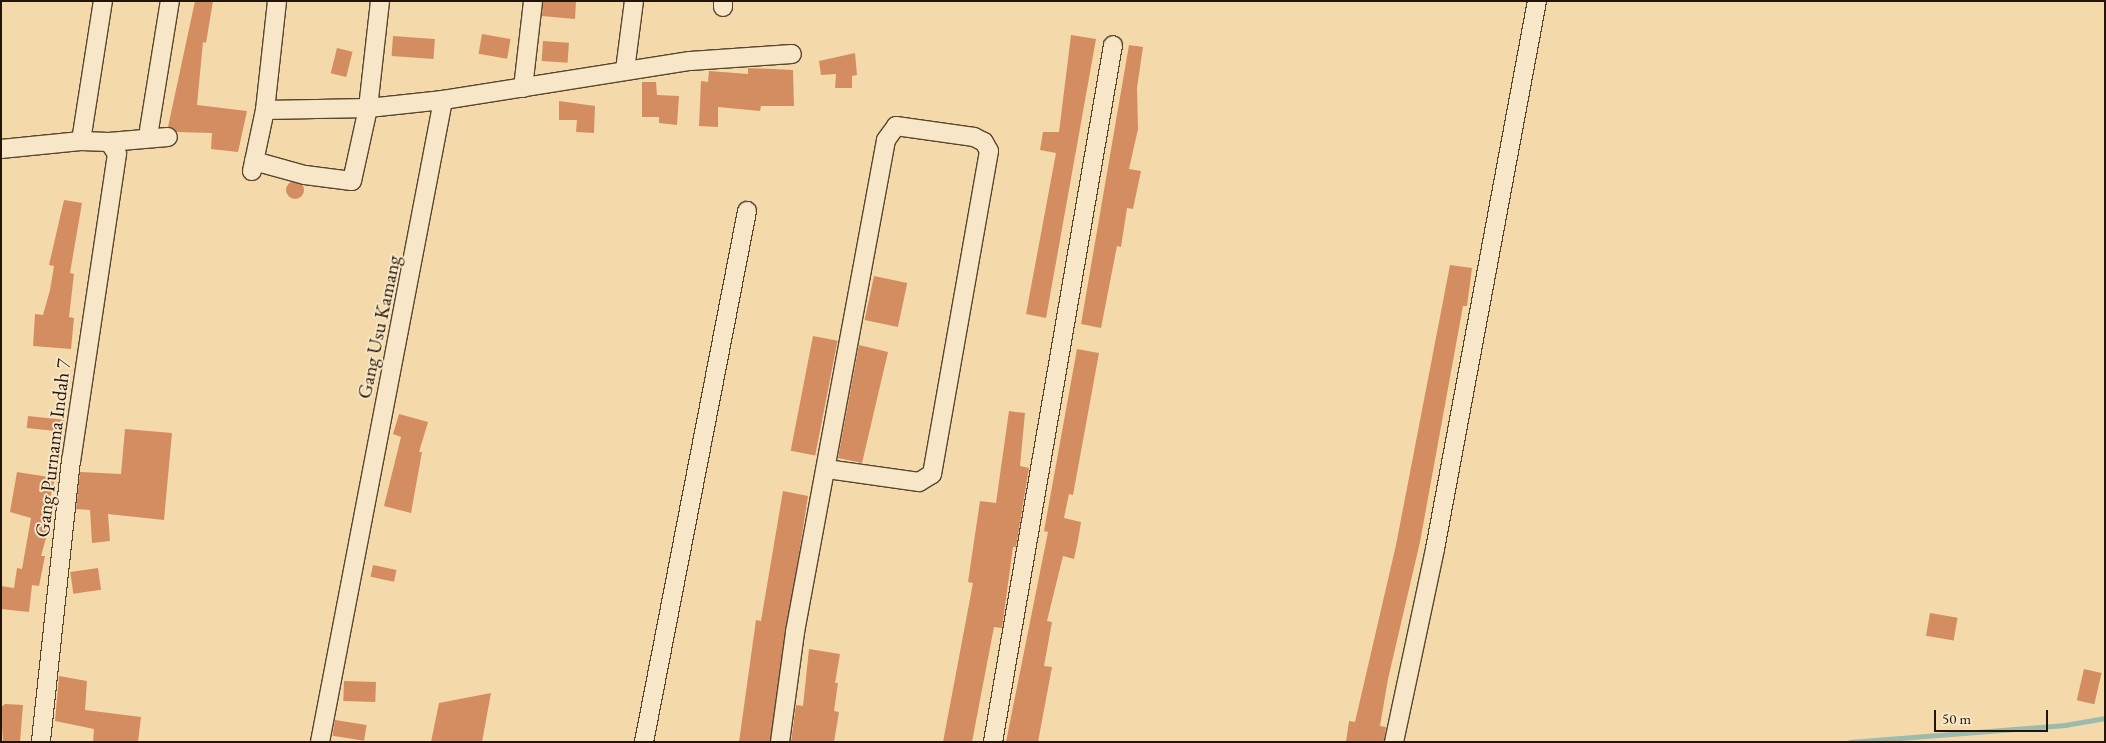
<!DOCTYPE html>
<html>
<head>
<meta charset="utf-8">
<style>
	body { margin:0 }
	#map { position:relative; width:2106px; height:743px; overflow:hidden; background:#f4d9aa; font-family:"EB Garamond",serif }
	div>[style] { position:absolute }
	[style*='--x'] { left:calc(var(--x)*1px); top:calc(var(--y)*1px); width:calc(var(--w)*1px); rotate:calc(var(--a)*1deg) }
	.stream>* { height:4.5px; margin:-2.25px; padding:0 2.25px; transform-origin:2.25px; border-radius:2.25px; background:#9cbaae }
	.building>* { inset:0; background:#d48d61; transform-origin:0 0 }
	.round { border-radius:50% }
	.roads { filter:drop-shadow(1px 0 #57452f) drop-shadow(-1px 0 #57452f) drop-shadow(0 1px #57452f) drop-shadow(0 -1px #57452f) }
	.minor>* { height:18px; margin:-9px; padding:0 9px; transform-origin:9px; border-radius:9px; background:#f8e6c8 }
	span { translate:-50% -50%; white-space:nowrap; text-align:center; line-height:1.15; -webkit-text-stroke:4px #f8e6c8; paint-order:stroke }
	.street-label { font-size:20px; color:#231406 }
	.frame { position:absolute; inset:0; border:2px solid #231406; pointer-events:none }
	.scale { position:absolute; left:1934px; top:710px; width:114px; height:22px; box-sizing:border-box; border:2px solid #231406; border-top:0; padding-left:6px; font-size:15px; line-height:18px; white-space:nowrap; color:#231406; -webkit-text-stroke:4px #f8e6c8; paint-order:stroke }
</style>
</head>
<body>
<div id="map">
	<div class="stream">
		<i style="--x:1850;--y:742;--w:216;--a:-4.5"></i>
		<i style="--x:2065;--y:725;--w:41;--a:-9.9"></i>
	</div>
	<div class="building">
		<i style="clip-path:polygon(195px 1px,213px 1px,206px 43px,203px 42px,197px 105px,247px 111px,238px 152px,211px 149px,212px 133px,177px 132px,168px 127px)"></i>
		<i style="clip-path:polygon(543px 1px,576px 1px,575px 19px,542px 16px)"></i>
		<i style="left:482px;top:34px;width:29px;height:20px;rotate:10deg"></i>
		<i style="clip-path:polygon(1071px 35px,1096px 39px,1046px 318px,1026px 314px,1056px 153px,1040px 150px,1043px 132px,1059px 132px)"></i>
		<i style="left:393px;top:36px;width:42px;height:20px;rotate:4deg"></i>
		<i style="left:543px;top:41px;width:26px;height:20px;rotate:4deg"></i>
		<i style="clip-path:polygon(1129px 45px,1143px 47px,1137px 88px,1138px 129px,1129px 169px,1141px 171px,1133px 209px,1127px 208px,1121px 247px,1117px 246px,1101px 328px,1081px 324px)"></i>
		<i style="left:337px;top:48px;width:16px;height:26px;rotate:14deg"></i>
		<i style="clip-path:polygon(855px 53px,857px 75px,852px 76px,852px 88px,835px 88px,836px 74px,821px 75px,819px 61px)"></i>
		<i style="clip-path:polygon(748px 68px,793px 70px,794px 106px,761px 106px,760px 111px,718px 107px,718px 127px,699px 126px,701px 81px,708px 82px,709px 71px,748px 74px)"></i>
		<i style="clip-path:polygon(642px 82px,656px 82px,657px 95px,679px 96px,677px 125px,659px 123px,659px 117px,642px 117px)"></i>
		<i style="clip-path:polygon(559px 101px,595px 106px,594px 133px,576px 132px,577px 120px,559px 120px)"></i>
		<i class="round" style="left:286px;top:181px;width:18px;height:18px"></i>
		<i style="clip-path:polygon(64px 200px,82px 203px,70px 273px,74px 274px,69px 317px,74px 318px,71px 349px,33px 346px,35px 314px,43px 315px,50px 290px,54px 266px,49px 265px)"></i>
		<i style="clip-path:polygon(1450px 265px,1472px 268px,1467px 306px,1463px 306px,1420px 542px,1388px 679px,1380px 726px,1386px 727px,1384px 742px,1346px 742px,1349px 721px,1355px 722px,1396px 545px)"></i>
		<i style="left:874px;top:276px;width:34px;height:45px;rotate:12deg"></i>
		<i style="left:813px;top:336px;width:25px;height:117px;rotate:11deg"></i>
		<i style="clip-path:polygon(859px 345px,888px 352px,862px 463px,838px 458px)"></i>
		<i style="clip-path:polygon(1077px 349px,1099px 353px,1073px 495px,1069px 494px,1064px 518px,1081px 522px,1078px 540px,1074px 559px,1063px 556px,1047px 621px,1052px 622px,1044px 666px,1052px 667px,1038px 742px,1006px 742px,1048px 532px,1044px 531px)"></i>
		<i style="clip-path:polygon(1009px 411px,1025px 413px,1020px 466px,1029px 468px,1016px 547px,1013px 547px,1002px 628px,994px 627px,972px 742px,943px 742px,973px 583px,968px 582px,980px 501px,996px 503px)"></i>
		<i style="clip-path:polygon(399px 414px,428px 422px,419px 452px,422px 452px,411px 513px,384px 506px,401px 437px,393px 434px)"></i>
		<i style="left:28px;top:416px;width:36px;height:12px;rotate:6deg"></i>
		<i style="clip-path:polygon(125px 429px,172px 433px,164px 520px,108px 514px,110px 541px,92px 543px,90px 510px,76px 509px,80px 472px,121px 474px)"></i>
		<i style="clip-path:polygon(17px 472px,55px 478px,43px 529px,48px 531px,41px 556px,45px 556px,39px 586px,32px 585px,29px 612px,1px 609px,1px 586px,14px 588px,17px 568px,22px 569px,31px 518px,10px 512px)"></i>
		<i style="clip-path:polygon(783px 491px,808px 496px,770px 742px,739px 742px,756px 620px,761px 621px)"></i>
		<i style="left:373px;top:565px;width:24px;height:12px;rotate:12deg"></i>
		<i style="left:98px;top:568px;width:22px;height:28px;rotate:82deg"></i>
		<i style="left:1930px;top:613px;width:28px;height:23px;rotate:10deg"></i>
		<i style="clip-path:polygon(809px 649px,840px 654px,835px 683px,838px 683px,834px 711px,839px 712px,834px 742px,791px 742px,796px 705px,803px 706px)"></i>
		<i style="left:2084px;top:669px;width:18px;height:32px;rotate:13deg"></i>
		<i style="clip-path:polygon(59px 676px,87px 681px,85px 710px,141px 717px,138px 742px,93px 742px,94px 729px,55px 721px)"></i>
		<i style="left:344px;top:681px;width:32px;height:20px;rotate:2deg"></i>
		<i style="clip-path:polygon(491px 693px,482px 742px,431px 742px,439px 703px)"></i>
		<i style="clip-path:polygon(5px 704px,23px 705px,20px 742px,3px 742px,1px 707px)"></i>
		<i style="left:335px;top:720px;width:32px;height:16px;rotate:9deg"></i>
	</div>
	<div class="roads">
		<div class="minor">
			<i style="--x:723;--y:7;--w:6;--a:-90"></i>
			<i style="--x:625;--y:70;--w:70;--a:-82.6"></i>
			<i style="--x:523;--y:88;--w:88;--a:-83.4"></i>
			<i style="--x:443;--y:100;--w:250;--a:-9"></i>
			<i style="--x:690;--y:61;--w:102;--a:-3.9"></i>
			<i style="--x:149;--y:130;--w:131;--a:-80.8"></i>
			<i style="--x:81;--y:141;--w:142;--a:-81.1"></i>
			<i style="--x:109;--y:142;--w:59;--a:-4.8"></i>
			<i style="--x:1;--y:149;--w:80;--a:-5.7"></i>
			<i style="--x:81;--y:141;--w:28;--a:2"></i>
			<i style="--x:109;--y:142;--w:14;--a:56"></i>
			<i style="--x:117;--y:154;--w:309;--a:98.5"></i>
			<i style="--x:71;--y:460;--w:284;--a:96.1"></i>
			<i style="--x:254;--y:161;--w:53;--a:15.4"></i>
			<i style="--x:305;--y:175;--w:47;--a:7.3"></i>
			<i style="--x:352;--y:181;--w:75;--a:-77.6"></i>
			<i style="--x:368;--y:108;--w:103;--a:178.9"></i>
			<i style="--x:252;--y:171;--w:62;--a:-78"></i>
			<i style="--x:265;--y:110;--w:110;--a:-83.7"></i>
			<i style="--x:320;--y:742;--w:654;--a:-79.15"></i>
			<i style="--x:443;--y:100;--w:75;--a:173.9"></i>
			<i style="--x:368;--y:108;--w:108;--a:-83.6"></i>
			<i style="--x:644;--y:742;--w:541;--a:-79.02"></i>
			<i style="--x:780;--y:742;--w:111;--a:-82.2"></i>
			<i style="--x:795;--y:632;--w:500;--a:-79.52"></i>
			<i style="--x:886;--y:140;--w:17;--a:-54"></i>
			<i style="--x:896;--y:126;--w:79;--a:8"></i>
			<i style="--x:974;--y:137;--w:11;--a:27"></i>
			<i style="--x:984;--y:142;--w:10;--a:61"></i>
			<i style="--x:989;--y:151;--w:328;--a:100"></i>
			<i style="--x:932;--y:474;--w:15;--a:148"></i>
			<i style="--x:919;--y:482;--w:94;--a:-172"></i>
			<i style="--x:993;--y:742;--w:707;--a:-80.23"></i>
			<i style="--x:1394;--y:742;--w:197;--a:-78"></i>
			<i style="--x:1435;--y:549;--w:557;--a:-79.46"></i>
		</div>
	</div>
	<div class="street-label">
		<span style="left:379px;top:327px;rotate:-78deg">Gang Usu Kamang</span>
		<span style="left:53px;top:448px;rotate:-83deg">Gang Purnama Indah 7</span>
	</div>
	<div class="frame"></div>
	<div class="scale">50 m</div>
</div>
</body>
</html>
